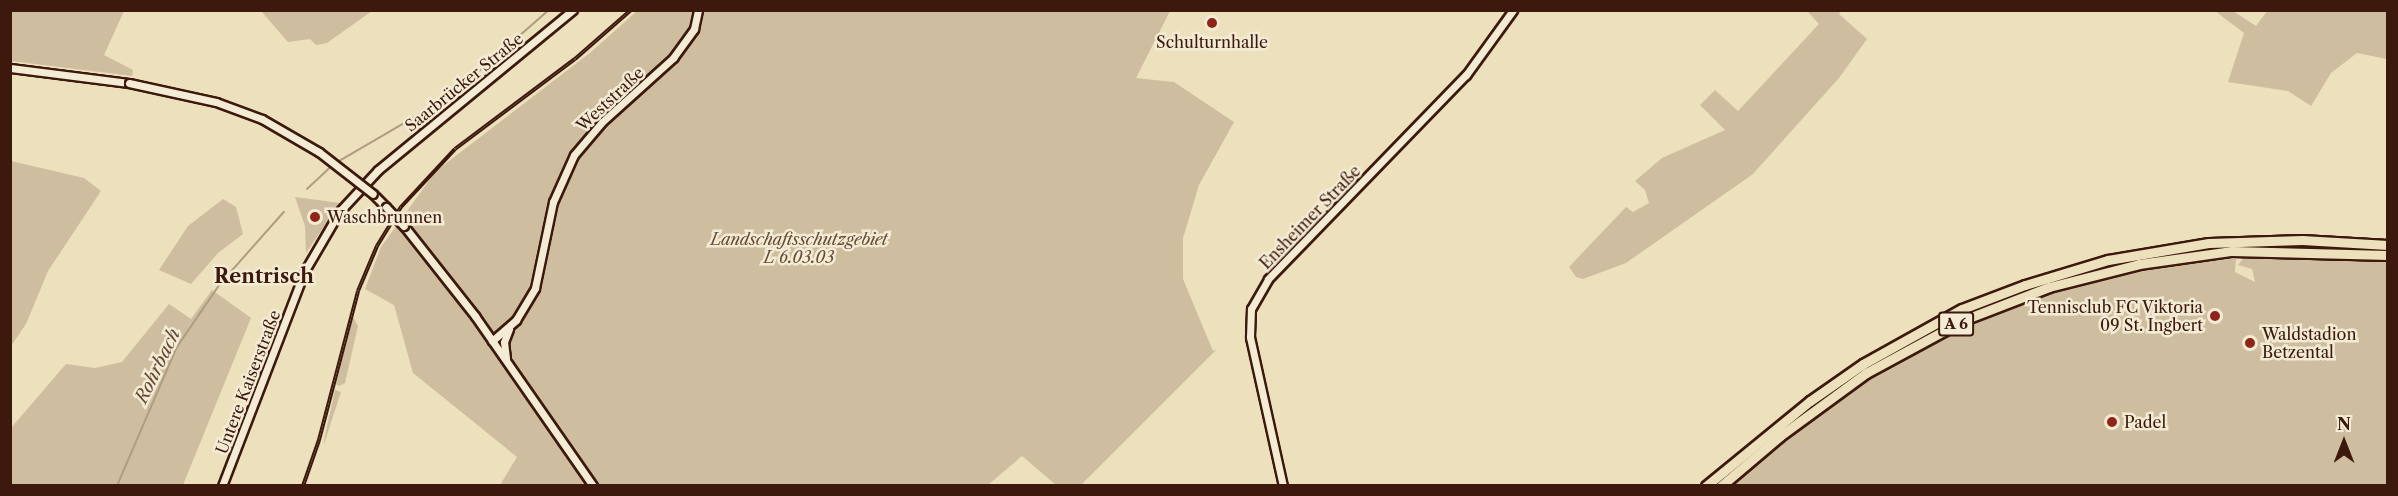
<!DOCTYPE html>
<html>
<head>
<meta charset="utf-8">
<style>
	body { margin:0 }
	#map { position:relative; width:2398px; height:496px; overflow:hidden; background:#ece0bd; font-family:"Libre Caslon Text",serif }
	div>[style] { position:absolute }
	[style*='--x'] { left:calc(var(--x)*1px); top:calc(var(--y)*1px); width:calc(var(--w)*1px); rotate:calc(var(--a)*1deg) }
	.green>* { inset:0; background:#cebe9f }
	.stream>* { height:1.5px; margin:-0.75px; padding:0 0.75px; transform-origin:0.75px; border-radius:0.75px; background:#b09c81 }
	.roads { filter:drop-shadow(2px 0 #3c190c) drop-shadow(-2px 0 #3c190c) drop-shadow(0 2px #3c190c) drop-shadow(0 -2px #3c190c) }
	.secondary>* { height:7px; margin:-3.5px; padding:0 3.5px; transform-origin:3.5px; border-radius:3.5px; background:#f3ebd4 }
	.highway>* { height:9px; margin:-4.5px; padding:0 4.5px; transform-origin:4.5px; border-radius:4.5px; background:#ece0bd }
	.rail>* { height:4px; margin-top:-2px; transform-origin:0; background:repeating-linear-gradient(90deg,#f3ebd4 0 4.5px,#3c190c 0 9px); box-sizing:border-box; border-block:2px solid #3c190c }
	.bridges { filter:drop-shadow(2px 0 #3c190c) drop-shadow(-2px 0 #3c190c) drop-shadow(0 2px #3c190c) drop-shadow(0 -2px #3c190c) }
	.secondary-bridge>* { height:7px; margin:-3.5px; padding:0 3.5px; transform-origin:3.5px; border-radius:3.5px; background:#f3ebd4 }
	.dots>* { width:16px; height:16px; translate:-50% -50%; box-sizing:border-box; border:3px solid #f3ebd4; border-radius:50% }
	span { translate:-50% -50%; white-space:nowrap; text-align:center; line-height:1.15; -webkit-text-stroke:5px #f3ebd4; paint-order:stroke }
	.shield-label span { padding:2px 4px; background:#f3ebd4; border:2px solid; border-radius:4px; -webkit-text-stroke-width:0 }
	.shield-label { font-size:15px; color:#3c190c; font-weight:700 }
	.poi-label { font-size:16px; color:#3c190c }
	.left { translate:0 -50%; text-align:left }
	.right { translate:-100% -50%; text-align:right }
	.street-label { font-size:16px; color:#3c190c }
	.park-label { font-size:16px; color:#684b38; font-style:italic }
	.water-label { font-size:18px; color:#654735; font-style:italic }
	.quarter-label { font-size:20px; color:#3c190c; font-weight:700 }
	.frame { position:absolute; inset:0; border:12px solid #3c190c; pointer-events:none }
	.north { position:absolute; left:2314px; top:412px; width:60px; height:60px; -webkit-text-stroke:4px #f3ebd4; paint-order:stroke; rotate:0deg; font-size:16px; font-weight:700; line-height:24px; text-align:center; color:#3c190c }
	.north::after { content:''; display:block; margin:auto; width:21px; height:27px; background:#3c190c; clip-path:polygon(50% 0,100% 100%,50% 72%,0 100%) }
</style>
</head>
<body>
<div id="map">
	<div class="green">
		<i style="clip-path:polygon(10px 11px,124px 11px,104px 55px,133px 70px,132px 76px,11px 61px)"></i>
		<i style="clip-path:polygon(261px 11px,372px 11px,327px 43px,316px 45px,310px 39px,288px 42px)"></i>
		<i style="clip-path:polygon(637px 11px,1170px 11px,1136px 78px,1174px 82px,1234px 122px,1199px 185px,1183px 238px,1183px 279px,1213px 351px,1217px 349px,1081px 485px,1056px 485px,1022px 456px,988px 485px,500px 485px,517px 457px,413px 373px,394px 305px,365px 289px,381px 247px,436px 171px,591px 52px)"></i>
		<i style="clip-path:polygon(1807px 11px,1841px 11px,1839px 14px,1867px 39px,1839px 78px,1753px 174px,1626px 263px,1583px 279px,1576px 277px,1569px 267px,1626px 207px,1633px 212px,1649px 203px,1645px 190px,1635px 181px,1662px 158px,1725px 130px,1700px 105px,1715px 90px,1738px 111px,1819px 24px)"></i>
		<i style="clip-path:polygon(2215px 11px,2233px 11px,2256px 26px,2267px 11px,2387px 11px,2387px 59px,2357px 53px,2331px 73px,2311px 106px,2288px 91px,2228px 82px,2244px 33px)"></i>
		<i style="clip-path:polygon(11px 161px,84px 178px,101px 191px,48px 271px,26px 324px,11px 346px)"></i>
		<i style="clip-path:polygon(295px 197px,340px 203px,306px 253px,305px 226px)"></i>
		<i style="clip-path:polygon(223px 199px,236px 207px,243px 234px,218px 253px,191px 284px,159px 270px,188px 226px)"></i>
		<i style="clip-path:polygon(2246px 255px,2387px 261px,2387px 485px,1727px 486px,1808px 418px,1942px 333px,2064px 285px,2133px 271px,2236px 258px,2235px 272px,2255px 282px,2252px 269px,2238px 265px)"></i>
		<i style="clip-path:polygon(212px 290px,251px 318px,183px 485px,11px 485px,11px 428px,66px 364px,95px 368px,122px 362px,169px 304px,191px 319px)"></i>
		<i style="clip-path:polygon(353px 317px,358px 326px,345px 383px,339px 386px,336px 384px)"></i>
		<i style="clip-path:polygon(335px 390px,341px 392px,324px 444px,324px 440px)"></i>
	</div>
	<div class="stream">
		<i style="--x:336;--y:163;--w:131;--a:-30.3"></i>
		<i style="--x:449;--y:97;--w:133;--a:-41"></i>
		<i style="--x:307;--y:189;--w:34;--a:-43"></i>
		<i style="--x:117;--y:486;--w:151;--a:-66.7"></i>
		<i style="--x:177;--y:347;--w:76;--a:-55.7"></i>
		<i style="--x:220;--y:284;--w:96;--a:-48.4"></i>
	</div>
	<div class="roads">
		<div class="secondary">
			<i style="--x:10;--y:68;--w:120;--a:7.2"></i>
			<i style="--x:373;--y:194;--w:18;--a:45"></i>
			<i style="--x:404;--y:226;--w:115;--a:51.7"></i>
			<i style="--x:475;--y:316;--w:207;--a:55.2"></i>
			<i style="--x:492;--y:341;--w:32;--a:-41"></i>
			<i style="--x:516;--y:320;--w:37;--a:-59"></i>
			<i style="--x:535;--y:288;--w:88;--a:-78.2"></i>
			<i style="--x:553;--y:202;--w:51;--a:-65.9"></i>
			<i style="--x:574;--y:155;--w:43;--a:-49.7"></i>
			<i style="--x:602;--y:122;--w:96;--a:-42"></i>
			<i style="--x:673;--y:58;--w:36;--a:-54"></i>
			<i style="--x:694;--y:29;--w:19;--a:-78"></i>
			<i style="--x:506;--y:358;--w:16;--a:-97"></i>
			<i style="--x:504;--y:342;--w:14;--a:-69"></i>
			<i style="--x:222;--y:486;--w:229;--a:-69"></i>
			<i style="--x:304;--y:272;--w:69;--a:-59.7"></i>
			<i style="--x:339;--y:212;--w:57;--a:-47.1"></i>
			<i style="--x:378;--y:170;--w:252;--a:-39.4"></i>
			<i style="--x:1283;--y:486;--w:153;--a:-102.5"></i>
			<i style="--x:1250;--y:337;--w:28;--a:-88"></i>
			<i style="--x:1251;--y:309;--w:34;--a:-60"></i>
			<i style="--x:1268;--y:279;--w:284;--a:-45.9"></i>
			<i style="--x:1466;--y:75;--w:80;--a:-54.1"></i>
		</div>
		<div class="highway">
			<i style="--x:1706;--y:486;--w:134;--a:-39.3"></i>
			<i style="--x:1810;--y:401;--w:65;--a:-34.9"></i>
			<i style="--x:1863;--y:364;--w:113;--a:-29.1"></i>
			<i style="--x:1962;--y:309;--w:67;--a:-20.9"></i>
			<i style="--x:2025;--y:285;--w:87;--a:-16.8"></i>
			<i style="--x:2108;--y:260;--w:102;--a:-9.6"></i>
			<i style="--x:2209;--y:243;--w:93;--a:-1.8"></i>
			<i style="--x:2302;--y:240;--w:86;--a:3.3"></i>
			<i style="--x:1721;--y:486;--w:77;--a:-40.3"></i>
			<i style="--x:1780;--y:436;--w:107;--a:-36.2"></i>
			<i style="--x:1866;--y:373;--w:114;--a:-28.4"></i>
			<i style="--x:1966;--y:319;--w:89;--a:-21.1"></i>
			<i style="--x:2049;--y:287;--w:93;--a:-14.3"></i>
			<i style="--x:2139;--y:264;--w:94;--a:-8"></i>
			<i style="--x:2232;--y:251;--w:156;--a:1.5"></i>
		</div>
	</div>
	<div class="rail">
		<i style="--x:303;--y:486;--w:49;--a:-70.8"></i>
		<i style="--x:319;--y:440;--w:154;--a:-75.3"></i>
		<i style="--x:358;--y:291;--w:49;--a:-67.1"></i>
		<i style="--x:377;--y:246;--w:46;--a:-58.4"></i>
		<i style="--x:401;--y:207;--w:79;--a:-47"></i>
		<i style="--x:455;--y:149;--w:150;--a:-36.9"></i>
		<i style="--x:575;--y:59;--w:74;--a:-41.2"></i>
	</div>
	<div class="bridges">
		<div class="secondary-bridge">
			<i style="--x:129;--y:83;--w:89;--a:12.3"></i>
			<i style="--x:216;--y:102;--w:49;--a:20.3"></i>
			<i style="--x:262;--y:119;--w:66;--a:30.1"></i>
			<i style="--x:319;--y:152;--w:68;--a:37.9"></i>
			<i style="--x:386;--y:207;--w:26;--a:47"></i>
		</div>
	</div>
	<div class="dots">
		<i style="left:1212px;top:23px;background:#8f2418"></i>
		<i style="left:315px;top:217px;background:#8f2418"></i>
		<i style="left:2215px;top:316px;background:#8f2418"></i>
		<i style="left:2250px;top:343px;background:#8f2418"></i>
		<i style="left:2112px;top:422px;background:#8f2418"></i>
	</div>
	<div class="shield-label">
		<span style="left:1956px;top:324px">A 6</span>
	</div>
	<div class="poi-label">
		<span style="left:1212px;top:42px">Schulturnhalle</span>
		<span class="left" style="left:327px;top:217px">Waschbrunnen</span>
		<span class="right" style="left:2203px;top:316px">Tennisclub FC Viktoria<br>09 St. Ingbert</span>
		<span class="left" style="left:2262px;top:343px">Waldstadion<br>Betzental</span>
		<span class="left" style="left:2124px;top:422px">Padel</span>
	</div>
	<div class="street-label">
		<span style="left:464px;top:82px;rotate:-39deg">Saarbrücker Straße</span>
		<span style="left:610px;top:99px;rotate:-43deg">Weststraße</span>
		<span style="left:1310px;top:217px;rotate:-46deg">Ensheimer Straße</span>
		<span style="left:248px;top:382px;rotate:-69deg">Untere Kaiserstraße</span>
	</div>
	<div class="park-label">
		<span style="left:799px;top:248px">Landschaftsschutzgebiet<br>L 6.03.03</span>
	</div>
	<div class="water-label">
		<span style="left:158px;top:366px;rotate:-64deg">Rohrbach</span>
	</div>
	<div class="quarter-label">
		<span style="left:264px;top:276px">Rentrisch</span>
	</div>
	<div class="frame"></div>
	<div class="north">N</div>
</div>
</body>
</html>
